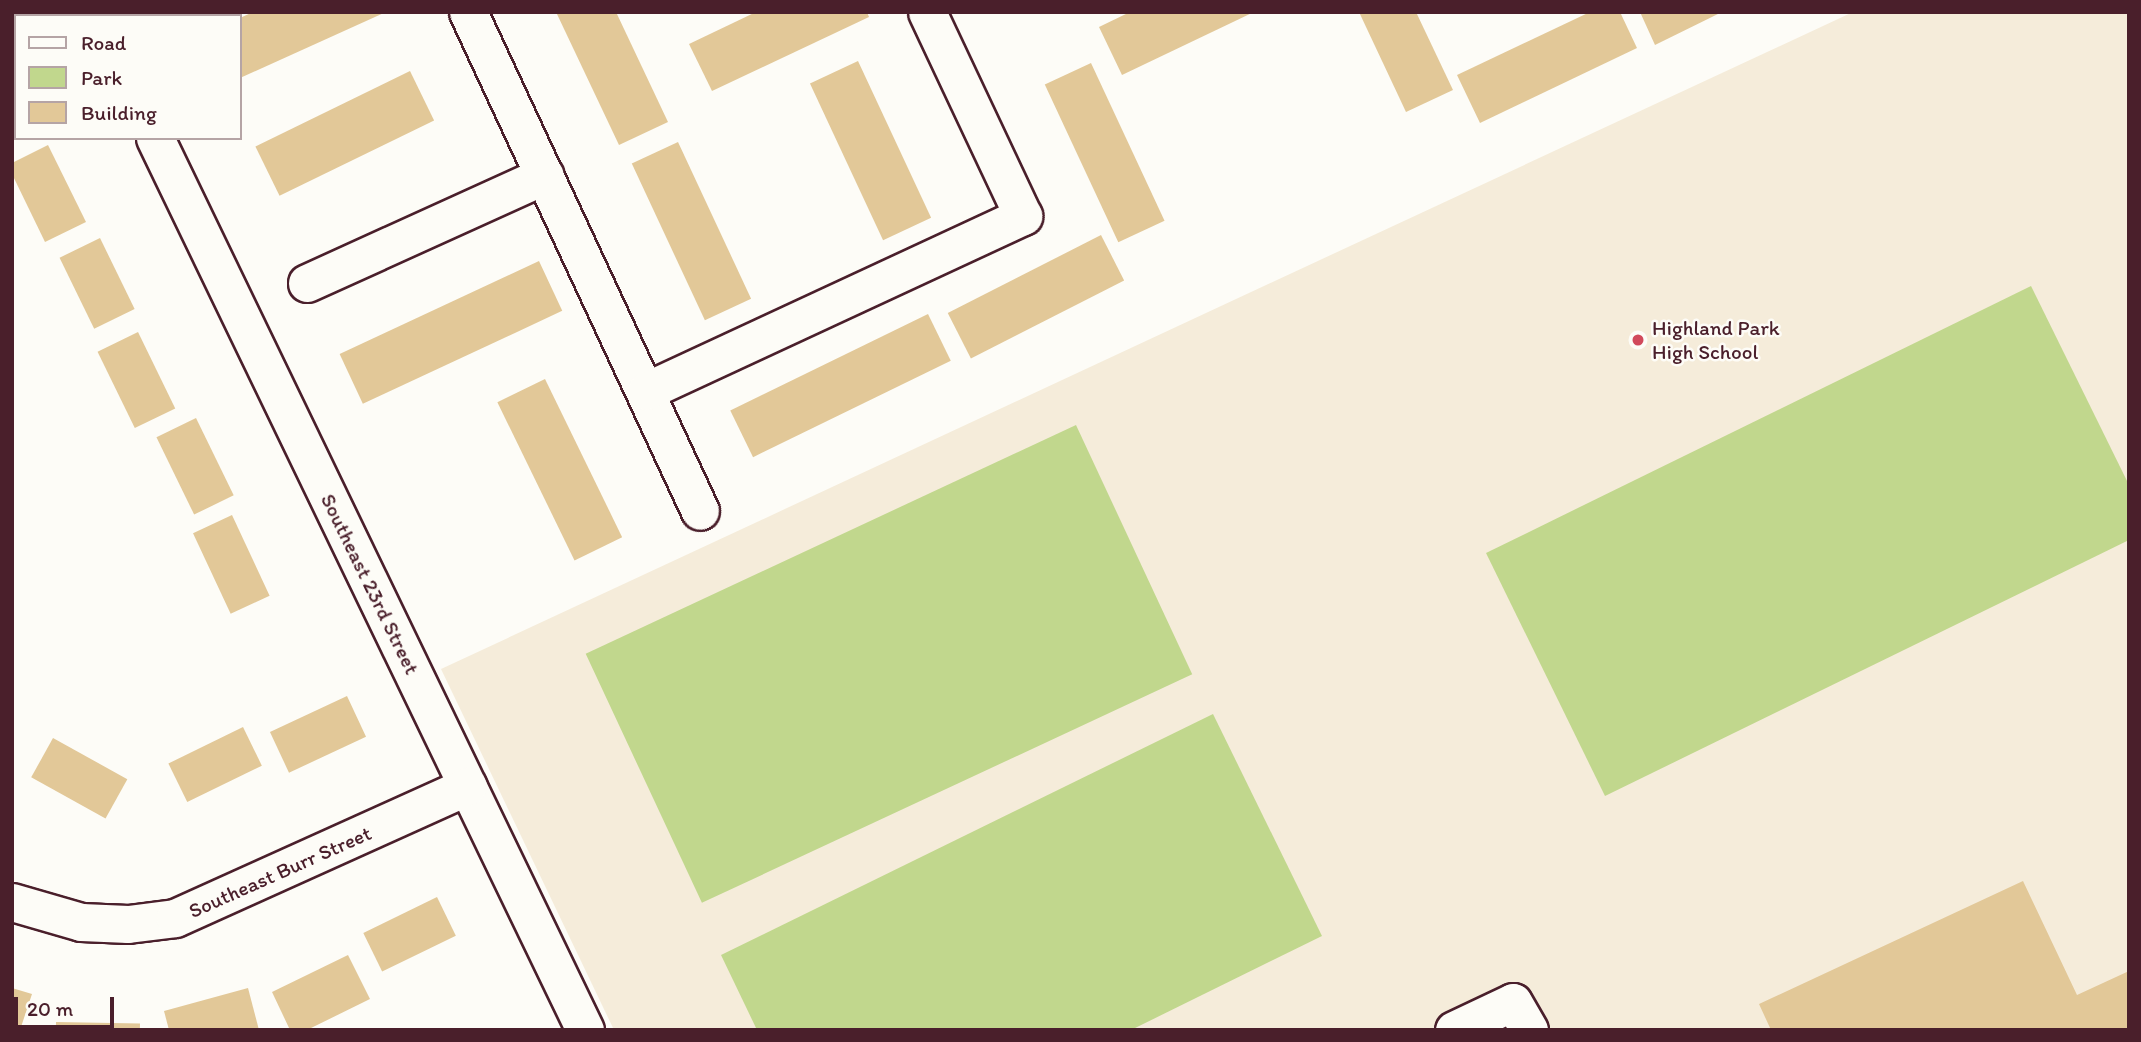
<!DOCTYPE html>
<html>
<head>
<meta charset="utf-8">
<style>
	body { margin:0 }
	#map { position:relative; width:2141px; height:1042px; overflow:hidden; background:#fdfcf7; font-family:Itim,sans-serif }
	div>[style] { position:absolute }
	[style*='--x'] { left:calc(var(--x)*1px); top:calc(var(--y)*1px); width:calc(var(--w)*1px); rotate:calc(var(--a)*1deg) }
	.built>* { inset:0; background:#f5ecda }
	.green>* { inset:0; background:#c1d78d; transform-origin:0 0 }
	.building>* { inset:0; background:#e2c898; transform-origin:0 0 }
	.roads { filter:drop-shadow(2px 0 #4a1f2b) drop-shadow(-2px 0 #4a1f2b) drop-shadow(0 2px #4a1f2b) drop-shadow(0 -2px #4a1f2b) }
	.minor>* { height:37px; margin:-18.5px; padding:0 18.5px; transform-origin:18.5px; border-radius:18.5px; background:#fdfcf7 }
	.dots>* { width:19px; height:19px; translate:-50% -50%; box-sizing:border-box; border:4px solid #fdfcf7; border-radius:50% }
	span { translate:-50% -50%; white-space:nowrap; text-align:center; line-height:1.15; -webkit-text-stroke:5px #fdfcf7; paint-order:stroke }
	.poi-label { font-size:21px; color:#4a1f2b }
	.left { translate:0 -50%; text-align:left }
	.street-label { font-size:21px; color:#4a1f2b }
	.frame { position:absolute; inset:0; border:14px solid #4a1f2b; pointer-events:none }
	.legend { position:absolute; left:14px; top:14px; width:228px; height:126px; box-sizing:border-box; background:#fdfcf7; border:2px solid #b5a4a5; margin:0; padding:9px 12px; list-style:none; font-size:21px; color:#4a1f2b }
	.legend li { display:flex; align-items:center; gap:14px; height:35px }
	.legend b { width:35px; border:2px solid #b5a4a5 }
	.scale { position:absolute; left:14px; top:997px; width:100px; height:32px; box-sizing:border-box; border:4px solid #4a1f2b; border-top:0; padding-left:9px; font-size:21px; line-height:24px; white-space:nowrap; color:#4a1f2b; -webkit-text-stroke:5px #fdfcf7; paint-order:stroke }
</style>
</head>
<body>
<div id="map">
	<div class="built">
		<i style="clip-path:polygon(1853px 12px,2129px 12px,2129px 1030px,614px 1030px,441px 669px)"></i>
	</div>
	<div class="green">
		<i style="clip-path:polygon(2031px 286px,2129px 485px,2129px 540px,1605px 796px,1486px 553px)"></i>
		<i style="left:1076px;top:425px;width:275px;height:541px;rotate:65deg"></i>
		<i style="clip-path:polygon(1213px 714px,1322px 936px,1131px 1030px,757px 1030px,721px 955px)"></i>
	</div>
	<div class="building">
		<i style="clip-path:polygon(253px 12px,386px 12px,240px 78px,240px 18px)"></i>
		<i style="clip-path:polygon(556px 12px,616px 12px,668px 122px,619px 145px)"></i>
		<i style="clip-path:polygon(756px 12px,867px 12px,869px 17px,712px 91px,689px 44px)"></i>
		<i style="clip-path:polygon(1130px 12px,1254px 12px,1122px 75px,1099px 27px)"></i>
		<i style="clip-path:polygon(1359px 12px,1416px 12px,1453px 90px,1406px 112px)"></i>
		<i style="clip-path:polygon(1590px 12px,1620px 12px,1637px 48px,1480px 123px,1457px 75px)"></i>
		<i style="clip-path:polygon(1640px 12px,1722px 12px,1655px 45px)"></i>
		<i style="left:858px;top:61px;width:173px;height:53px;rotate:65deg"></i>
		<i style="left:1091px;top:63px;width:174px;height:51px;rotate:65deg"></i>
		<i style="left:410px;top:71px;width:55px;height:172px;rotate:64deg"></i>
		<i style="clip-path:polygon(12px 108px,16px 116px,12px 141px)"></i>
		<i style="left:678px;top:142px;width:173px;height:51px;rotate:65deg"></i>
		<i style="clip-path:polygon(48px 145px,86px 222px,45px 242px,12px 174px,12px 163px)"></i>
		<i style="left:1101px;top:235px;width:51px;height:172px;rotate:63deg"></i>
		<i style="left:100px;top:238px;width:79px;height:45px;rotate:64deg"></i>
		<i style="left:539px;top:261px;width:55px;height:220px;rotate:65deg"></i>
		<i style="left:928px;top:314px;width:52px;height:220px;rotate:64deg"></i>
		<i style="left:138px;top:332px;width:85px;height:45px;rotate:64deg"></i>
		<i style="left:545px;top:379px;width:176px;height:53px;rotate:64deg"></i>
		<i style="left:196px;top:418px;width:86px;height:44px;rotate:64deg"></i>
		<i style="left:232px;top:515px;width:89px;height:43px;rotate:65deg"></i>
		<i style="left:347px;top:696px;width:45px;height:85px;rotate:65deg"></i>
		<i style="left:243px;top:727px;width:43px;height:83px;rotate:64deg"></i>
		<i style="left:53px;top:738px;width:85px;height:45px;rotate:29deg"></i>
		<i style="clip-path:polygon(2023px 881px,2077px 995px,2129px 971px,2129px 1030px,1771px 1030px,1759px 1004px)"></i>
		<i style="left:437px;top:897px;width:43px;height:82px;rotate:64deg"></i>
		<i style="clip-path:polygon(348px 955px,370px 999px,307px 1030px,290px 1030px,272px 992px)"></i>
		<i style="clip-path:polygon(12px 988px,32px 994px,20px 1030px,12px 1030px)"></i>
		<i style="clip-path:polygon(248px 988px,259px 1030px,169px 1030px,164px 1011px)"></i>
		<i style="left:56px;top:1022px;width:84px;height:8px;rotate:1deg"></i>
	</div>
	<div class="roads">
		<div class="minor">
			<i style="--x:96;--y:12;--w:4;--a:63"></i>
			<i style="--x:468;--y:12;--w:550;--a:65.06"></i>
			<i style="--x:155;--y:138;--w:990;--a:64.26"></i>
			<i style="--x:307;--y:283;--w:261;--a:-24.4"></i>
			<i style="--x:646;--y:391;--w:416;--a:-24.9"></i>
			<i style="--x:1023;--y:216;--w:225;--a:-115.2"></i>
			<i style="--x:12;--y:902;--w:72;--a:16.2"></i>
			<i style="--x:81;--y:922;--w:47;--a:2.4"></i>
			<i style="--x:128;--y:924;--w:47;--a:-7.3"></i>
			<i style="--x:175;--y:918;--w:321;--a:-24.3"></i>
			<i style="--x:1454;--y:1030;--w:65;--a:-25.4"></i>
			<i style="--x:1513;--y:1002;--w:32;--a:60"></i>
		</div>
	</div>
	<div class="dots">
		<i style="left:1638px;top:340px;background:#d1495b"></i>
	</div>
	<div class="poi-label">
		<span class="left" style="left:1652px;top:340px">Highland Park<br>High School</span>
	</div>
	<div class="street-label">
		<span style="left:370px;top:584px;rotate:64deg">Southeast 23rd Street</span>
		<span style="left:280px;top:872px;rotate:-24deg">Southeast Burr Street</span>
	</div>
	<div class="frame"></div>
	<ul class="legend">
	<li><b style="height:9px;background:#fdfcf7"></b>Road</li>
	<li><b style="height:19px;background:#c1d78d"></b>Park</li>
	<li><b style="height:19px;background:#e2c898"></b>Building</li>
	</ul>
	<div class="scale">20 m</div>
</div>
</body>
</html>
